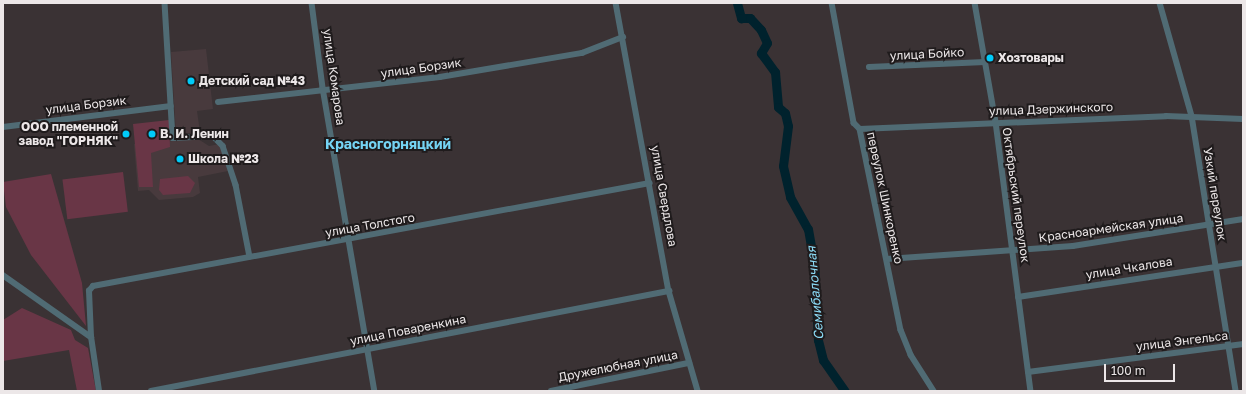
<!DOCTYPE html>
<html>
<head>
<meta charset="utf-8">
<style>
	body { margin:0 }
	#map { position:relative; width:1246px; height:394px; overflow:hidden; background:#3a3234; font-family:"Golos Text",sans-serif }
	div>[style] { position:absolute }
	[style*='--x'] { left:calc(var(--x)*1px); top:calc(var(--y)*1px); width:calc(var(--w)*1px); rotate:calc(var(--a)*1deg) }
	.built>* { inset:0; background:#483a3d }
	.green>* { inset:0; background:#693646; transform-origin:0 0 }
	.river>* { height:9px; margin:-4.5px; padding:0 4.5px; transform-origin:4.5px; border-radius:4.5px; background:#00222d }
	.minor>* { height:5.5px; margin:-2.75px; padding:0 2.75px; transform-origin:2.75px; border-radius:2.75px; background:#506b74 }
	.dots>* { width:11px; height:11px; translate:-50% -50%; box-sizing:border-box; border:2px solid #1f1b1c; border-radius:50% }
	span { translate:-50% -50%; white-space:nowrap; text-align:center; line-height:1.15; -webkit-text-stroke:4px #1f1b1c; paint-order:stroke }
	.street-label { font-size:12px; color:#ece7e8 }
	.poi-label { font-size:12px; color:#ece7e8; font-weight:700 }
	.left { translate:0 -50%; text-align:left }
	.right { translate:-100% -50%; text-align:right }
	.water-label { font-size:13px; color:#8cdbf6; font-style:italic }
	.quarter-label { font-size:14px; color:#75d4f4; font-weight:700 }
	.frame { position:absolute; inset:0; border:4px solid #ece7e8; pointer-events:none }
	.scale { position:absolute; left:1104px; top:364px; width:71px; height:18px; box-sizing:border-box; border:2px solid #ece7e8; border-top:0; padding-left:5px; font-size:12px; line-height:14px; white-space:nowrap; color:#ece7e8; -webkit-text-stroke:3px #1f1b1c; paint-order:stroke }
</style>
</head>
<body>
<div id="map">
	<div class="built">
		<i style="clip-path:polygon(206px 49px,213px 109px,197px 111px,200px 132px,176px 134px,171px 52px)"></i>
		<i style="clip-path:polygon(198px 139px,209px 146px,220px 144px,228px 171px,198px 177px,200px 193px,193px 197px,159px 200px,149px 190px,138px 191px,134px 144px)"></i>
	</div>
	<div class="green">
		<i style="clip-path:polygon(169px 120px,170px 147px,151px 153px,153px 187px,139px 187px,133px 124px)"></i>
		<i style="left:123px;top:172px;width:40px;height:61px;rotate:83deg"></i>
		<i style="clip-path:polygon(51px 174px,82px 283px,86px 326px,31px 255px,6px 207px,3px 182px)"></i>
		<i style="clip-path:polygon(188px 176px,195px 183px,190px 193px,163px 195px,159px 190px,160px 179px)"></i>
		<i style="clip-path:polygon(22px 308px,71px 330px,75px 340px,88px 348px,96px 391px,77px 391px,69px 350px,3px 361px,3px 320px)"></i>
	</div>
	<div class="river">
		<i style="--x:737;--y:3;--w:16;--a:75"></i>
		<i style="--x:741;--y:18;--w:9;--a:0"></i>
		<i style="--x:750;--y:18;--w:16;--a:47"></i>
		<i style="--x:761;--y:30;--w:14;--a:65"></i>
		<i style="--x:767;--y:43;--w:12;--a:121"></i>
		<i style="--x:761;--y:53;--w:24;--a:54"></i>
		<i style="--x:775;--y:72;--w:35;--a:85"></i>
		<i style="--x:778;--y:107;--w:9;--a:41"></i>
		<i style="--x:785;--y:113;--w:13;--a:77"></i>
		<i style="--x:788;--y:126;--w:40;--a:97.1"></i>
		<i style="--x:783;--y:166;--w:32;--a:77"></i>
		<i style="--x:790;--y:197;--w:37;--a:61"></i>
		<i style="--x:808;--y:229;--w:34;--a:80"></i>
		<i style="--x:814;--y:262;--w:78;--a:87.1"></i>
		<i style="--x:818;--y:340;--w:21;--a:76"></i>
		<i style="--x:823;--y:360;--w:38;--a:55"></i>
	</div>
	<div class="minor">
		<i style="--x:165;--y:3;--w:135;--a:86.6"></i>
		<i style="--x:173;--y:138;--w:40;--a:-2.9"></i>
		<i style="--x:213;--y:136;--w:14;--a:45"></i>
		<i style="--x:223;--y:146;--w:41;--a:71.6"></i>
		<i style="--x:236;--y:185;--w:73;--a:79"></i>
		<i style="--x:312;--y:3;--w:86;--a:82.6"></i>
		<i style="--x:323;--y:88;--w:307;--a:80.3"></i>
		<i style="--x:616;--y:3;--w:293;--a:79.6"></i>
		<i style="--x:669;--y:291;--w:104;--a:73.8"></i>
		<i style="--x:832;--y:3;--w:122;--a:79.6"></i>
		<i style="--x:854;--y:123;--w:8;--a:45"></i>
		<i style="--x:860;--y:129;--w:205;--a:78.5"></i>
		<i style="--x:901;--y:330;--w:27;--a:68"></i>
		<i style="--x:911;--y:355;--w:43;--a:57.4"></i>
		<i style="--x:975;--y:3;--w:121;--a:80"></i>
		<i style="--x:996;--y:122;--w:271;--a:82.6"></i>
		<i style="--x:1160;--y:3;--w:117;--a:74.2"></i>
		<i style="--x:1192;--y:116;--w:278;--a:80.9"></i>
		<i style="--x:869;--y:67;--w:116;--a:-2.5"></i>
		<i style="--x:218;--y:102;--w:223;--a:-6.4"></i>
		<i style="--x:440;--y:77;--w:144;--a:-9.6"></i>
		<i style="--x:582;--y:53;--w:44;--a:-21.3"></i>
		<i style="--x:3;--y:127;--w:169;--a:-7.1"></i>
		<i style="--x:860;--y:129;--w:306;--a:-2.4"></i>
		<i style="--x:1166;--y:116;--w:77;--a:2.2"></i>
		<i style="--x:887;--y:259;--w:186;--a:-4"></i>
		<i style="--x:1073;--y:246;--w:172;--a:-9"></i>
		<i style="--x:3;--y:275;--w:108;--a:35.2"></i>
		<i style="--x:1018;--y:297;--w:228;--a:-8.6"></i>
		<i style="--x:1028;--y:372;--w:217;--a:-7.4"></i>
		<i style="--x:99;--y:391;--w:55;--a:-98.4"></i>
		<i style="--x:91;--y:337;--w:46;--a:-92.5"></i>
		<i style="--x:89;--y:291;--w:6;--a:-51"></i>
		<i style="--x:93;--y:286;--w:566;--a:-10.48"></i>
		<i style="--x:151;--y:391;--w:528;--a:-10.93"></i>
		<i style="--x:551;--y:391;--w:141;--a:-11.5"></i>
	</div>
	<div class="dots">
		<i style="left:990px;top:58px;background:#00cbf9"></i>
		<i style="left:191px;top:81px;background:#00cbf9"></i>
		<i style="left:126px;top:134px;background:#00cbf9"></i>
		<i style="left:152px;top:134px;background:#00cbf9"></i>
		<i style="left:180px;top:159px;background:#00cbf9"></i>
	</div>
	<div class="street-label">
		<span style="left:927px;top:54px;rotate:-3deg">улица Бойко</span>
		<span style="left:421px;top:68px;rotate:-8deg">улица Борзик</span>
		<span style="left:334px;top:77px;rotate:82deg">улица Комарова</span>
		<span style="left:86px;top:105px;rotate:-7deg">улица Борзик</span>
		<span style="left:1051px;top:109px;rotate:-2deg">улица Дзержинского</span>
		<span style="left:1215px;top:194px;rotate:81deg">Узкий переулок</span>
		<span style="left:1016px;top:195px;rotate:82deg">Октябрьский переулок</span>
		<span style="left:664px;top:196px;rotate:80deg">улица Свердлова</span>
		<span style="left:885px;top:198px;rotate:78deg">переулок Шинкоренко</span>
		<span style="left:370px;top:225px;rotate:-10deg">улица Толстого</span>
		<span style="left:1111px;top:228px;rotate:-8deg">Красноармейская улица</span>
		<span style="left:1129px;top:268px;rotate:-9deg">улица Чкалова</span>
		<span style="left:408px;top:330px;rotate:-11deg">улица Поваренкина</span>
		<span style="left:1182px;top:341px;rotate:-7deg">улица Энгельса</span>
		<span style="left:618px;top:366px;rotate:-11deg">Дружелюбная улица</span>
	</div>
	<div class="poi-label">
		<span class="left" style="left:998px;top:58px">Хозтовары</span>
		<span class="left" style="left:199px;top:81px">Детский сад №43</span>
		<span class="right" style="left:118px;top:134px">ООО племенной<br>завод "ГОРНЯК"</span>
		<span class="left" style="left:160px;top:134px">В. И. Ленин</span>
		<span class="left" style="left:188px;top:159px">Школа №23</span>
	</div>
	<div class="water-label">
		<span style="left:815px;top:293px;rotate:-95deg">Семибалочная</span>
	</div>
	<div class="quarter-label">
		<span style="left:388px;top:144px">Красногорняцкий</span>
	</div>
	<div class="frame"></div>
	<div class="scale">100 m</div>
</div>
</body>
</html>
